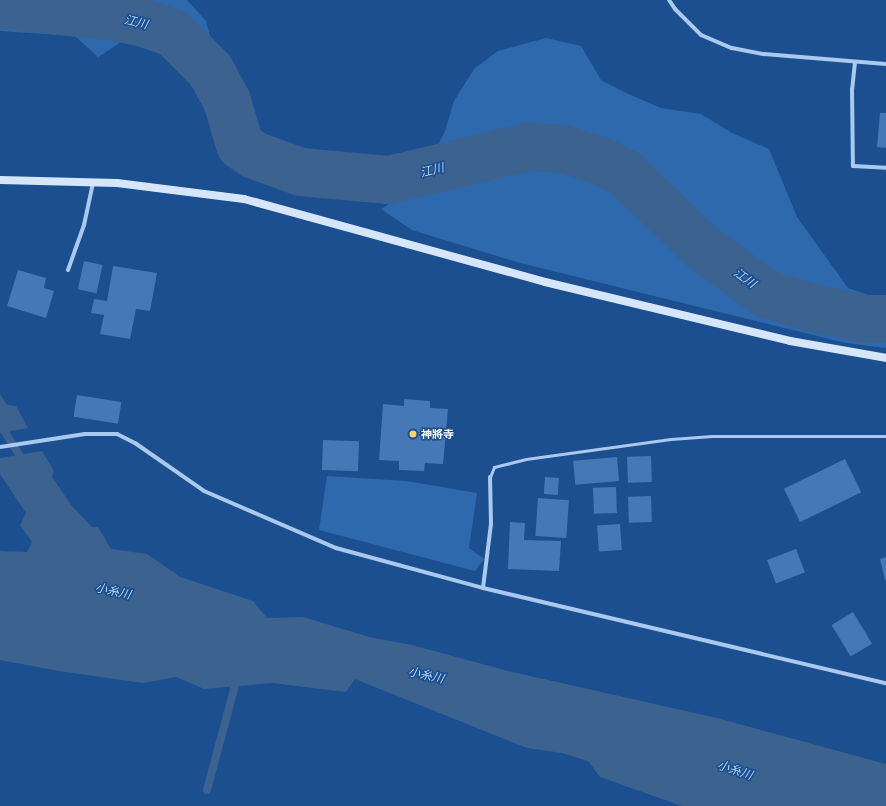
<!DOCTYPE html>
<html>
<head>
<meta charset="utf-8">
<style>
	body { margin:0 }
	#map { position:relative; width:886px; height:806px; overflow:hidden; background:#1b4f8f; font-family:Commissioner,"Noto Sans JP",sans-serif }
	div>[style] { position:absolute }
	[style*='--x'] { left:calc(var(--x)*1px); top:calc(var(--y)*1px); width:calc(var(--w)*1px); rotate:calc(var(--a)*1deg) }
	.green>* { inset:0; background:#2e69ad }
	.water>* { inset:0; background:#3c6290 }
	.stream>* { height:8px; margin:-4px; padding:0 4px; transform-origin:4px; border-radius:4px; background:#3c6290 }
	.river>* { height:48px; margin:-24px; padding:0 24px; transform-origin:24px; border-radius:24px; background:#3c6290 }
	.building>* { inset:0; background:#4478b7; transform-origin:0 0 }
	.lane>* { height:3px; margin:-1.5px; padding:0 1.5px; transform-origin:1.5px; border-radius:1.5px; background:#a9c9ee }
	.street>* { height:4px; margin:-2px; padding:0 2px; transform-origin:2px; border-radius:2px; background:#a9c9ee }
	.secondary>* { height:8px; margin:-4px; padding:0 4px; transform-origin:4px; border-radius:4px; background:#d6e6fa }
	.dots>* { width:11px; height:11px; translate:-50% -50%; box-sizing:border-box; border:2px solid #1b4f8f; border-radius:50% }
	span { translate:-50% -50%; white-space:nowrap; text-align:center; line-height:1.15; -webkit-text-stroke:3px #1b4f8f; paint-order:stroke }
	.poi-label { font-size:11px; color:#fff; font-weight:700 }
	.left { translate:0 -50%; text-align:left }
	.water-label { font-size:12px; color:#b5d3f5; font-style:italic }
</style>
</head>
<body>
<div id="map">
	<div class="green">
		<i style="clip-path:polygon(0 0,187px 0,206px 21px,210px 36px,230px 72px,240px 108px,242px 132px,225px 133px,212px 113px,203px 88px,201px 72px,154px 35px,132px 35px,98px 57px,75px 36px,0 31px)"></i>
		<i style="clip-path:polygon(546px 38px,581px 46px,601px 80px,624px 92px,661px 108px,701px 114px,732px 133px,769px 149px,797px 217px,848px 288px,886px 301px,886px 348px,846px 343px,520px 263px,412px 230px,381px 209px,402px 196px,426px 170px,445px 131px,454px 101px,474px 69px,498px 51px)"></i>
		<i style="clip-path:polygon(327px 476px,406px 481px,477px 493px,469px 548px,484px 559px,475px 571px,319px 530px)"></i>
	</div>
	<div class="water">
		<i style="clip-path:polygon(0 394px,7px 405px,16px 406px,28px 428px,0 433px)"></i>
		<i style="clip-path:polygon(42px 451px,54px 471px,52px 477px,72px 506px,92px 527px,98px 527px,111px 549px,147px 554px,180px 577px,253px 601px,267px 618px,303px 617px,369px 637px,412px 645px,508px 671px,717px 718px,886px 764px,886px 806px,682px 806px,600px 777px,588px 761px,562px 753px,527px 748px,355px 679px,346px 692px,272px 683px,204px 689px,176px 677px,143px 683px,59px 671px,0 660px,0 551px,27px 552px,32px 542px,20px 525px,26px 513px,0 474px,0 458px)"></i>
	</div>
	<div class="stream">
		<i style="--x:0;--y:424;--w:47;--a:58"></i>
		<i style="--x:207;--y:790;--w:112;--a:-75"></i>
		<i style="--x:236;--y:682;--w:5;--a:-37"></i>
	</div>
	<div class="river">
		<i style="--x:0;--y:5;--w:109;--a:5.8"></i>
		<i style="--x:108;--y:16;--w:37;--a:11"></i>
		<i style="--x:144;--y:23;--w:31;--a:19"></i>
		<i style="--x:173;--y:33;--w:52;--a:45"></i>
		<i style="--x:210;--y:70;--w:35;--a:61"></i>
		<i style="--x:227;--y:101;--w:46;--a:73.5"></i>
		<i style="--x:240;--y:145;--w:17;--a:36"></i>
		<i style="--x:254;--y:155;--w:50;--a:19.9"></i>
		<i style="--x:301;--y:172;--w:88;--a:5.2"></i>
		<i style="--x:389;--y:180;--w:143;--a:-13.4"></i>
		<i style="--x:528;--y:147;--w:36;--a:3"></i>
		<i style="--x:564;--y:149;--w:39;--a:18"></i>
		<i style="--x:601;--y:161;--w:28;--a:27"></i>
		<i style="--x:626;--y:174;--w:104;--a:43.8"></i>
		<i style="--x:701;--y:246;--w:81;--a:36.4"></i>
		<i style="--x:766;--y:294;--w:45;--a:16.8"></i>
		<i style="--x:809;--y:307;--w:58;--a:11.9"></i>
		<i style="--x:866;--y:319;--w:20;--a:0"></i>
	</div>
	<div class="building">
		<i style="clip-path:polygon(880px 113px,886px 113px,886px 148px,877px 147px)"></i>
		<i style="left:84px;top:261px;width:19px;height:29px;rotate:12deg"></i>
		<i style="clip-path:polygon(113px 266px,157px 273px,150px 311px,136px 309px,130px 339px,100px 334px,104px 315px,91px 313px,94px 299px,107px 301px)"></i>
		<i style="clip-path:polygon(18px 270px,46px 278px,44px 288px,54px 291px,46px 318px,7px 306px)"></i>
		<i style="left:77px;top:395px;width:45px;height:22px;rotate:9deg"></i>
		<i style="clip-path:polygon(404px 399px,430px 401px,430px 408px,448px 409px,443px 464px,425px 463px,424px 471px,399px 470px,399px 461px,379px 460px,383px 404px,404px 406px)"></i>
		<i style="left:323px;top:440px;width:36px;height:30px;rotate:2deg"></i>
		<i style="left:651px;top:456px;width:26px;height:24px;rotate:88deg"></i>
		<i style="left:617px;top:457px;width:24px;height:44px;rotate:85deg"></i>
		<i style="left:845px;top:459px;width:37px;height:68px;rotate:64deg"></i>
		<i style="left:545px;top:477px;width:14px;height:17px;rotate:4deg"></i>
		<i style="left:616px;top:487px;width:26px;height:23px;rotate:88deg"></i>
		<i style="left:651px;top:496px;width:26px;height:23px;rotate:88deg"></i>
		<i style="left:538px;top:498px;width:31px;height:38px;rotate:4deg"></i>
		<i style="clip-path:polygon(510px 522px,525px 523px,524px 540px,561px 541px,559px 571px,508px 569px)"></i>
		<i style="left:620px;top:524px;width:26px;height:23px;rotate:86deg"></i>
		<i style="left:796px;top:549px;width:25px;height:31px;rotate:69deg"></i>
		<i style="clip-path:polygon(886px 557px,886px 580px,885px 580px,880px 559px)"></i>
		<i style="left:853px;top:612px;width:37px;height:25px;rotate:59deg"></i>
	</div>
	<div class="lane">
		<i style="--x:490;--y:477;--w:11;--a:-68"></i>
		<i style="--x:494;--y:467;--w:33;--a:-14"></i>
		<i style="--x:526;--y:459;--w:146;--a:-7.9"></i>
		<i style="--x:671;--y:439;--w:41;--a:-4.2"></i>
		<i style="--x:712;--y:436;--w:174;--a:0"></i>
	</div>
	<div class="street">
		<i style="--x:669;--y:0;--w:11;--a:56"></i>
		<i style="--x:675;--y:9;--w:37;--a:45"></i>
		<i style="--x:701;--y:35;--w:34;--a:23"></i>
		<i style="--x:732;--y:48;--w:33;--a:11"></i>
		<i style="--x:764;--y:54;--w:122;--a:4.7"></i>
		<i style="--x:855;--y:62;--w:27;--a:96"></i>
		<i style="--x:852;--y:89;--w:77;--a:89.3"></i>
		<i style="--x:853;--y:166;--w:33;--a:3"></i>
		<i style="--x:68;--y:270;--w:48;--a:-70.4"></i>
		<i style="--x:84;--y:225;--w:43;--a:-77.9"></i>
		<i style="--x:0;--y:447;--w:86;--a:-8.7"></i>
		<i style="--x:85;--y:434;--w:32;--a:0"></i>
		<i style="--x:117;--y:434;--w:20;--a:27"></i>
		<i style="--x:135;--y:443;--w:84;--a:34.8"></i>
		<i style="--x:204;--y:491;--w:144;--a:23.4"></i>
		<i style="--x:336;--y:548;--w:152;--a:15.2"></i>
		<i style="--x:483;--y:588;--w:414;--a:13.3"></i>
		<i style="--x:483;--y:588;--w:64;--a:-82.9"></i>
		<i style="--x:491;--y:524;--w:47;--a:-91.2"></i>
	</div>
	<div class="secondary">
		<i style="--x:0;--y:180;--w:117;--a:1.5"></i>
		<i style="--x:117;--y:183;--w:128;--a:7.2"></i>
		<i style="--x:244;--y:199;--w:312;--a:15.4"></i>
		<i style="--x:545;--y:282;--w:252;--a:13.5"></i>
		<i style="--x:790;--y:341;--w:97;--a:10"></i>
	</div>
	<div class="dots">
		<i style="left:413px;top:434px;background:#ffd166"></i>
	</div>
	<div class="poi-label">
		<span class="left" style="left:421px;top:434px">神將寺</span>
	</div>
	<div class="water-label">
		<span style="left:136px;top:22px;rotate:13deg">江川</span>
		<span style="left:432px;top:170px;rotate:-14deg">江川</span>
		<span style="left:745px;top:278px;rotate:36deg">江川</span>
		<span style="left:113px;top:591px;rotate:13deg">小糸川</span>
		<span style="left:426px;top:675px;rotate:13deg">小糸川</span>
		<span style="left:735px;top:770px;rotate:18deg">小糸川</span>
	</div>
</div>
</body>
</html>
